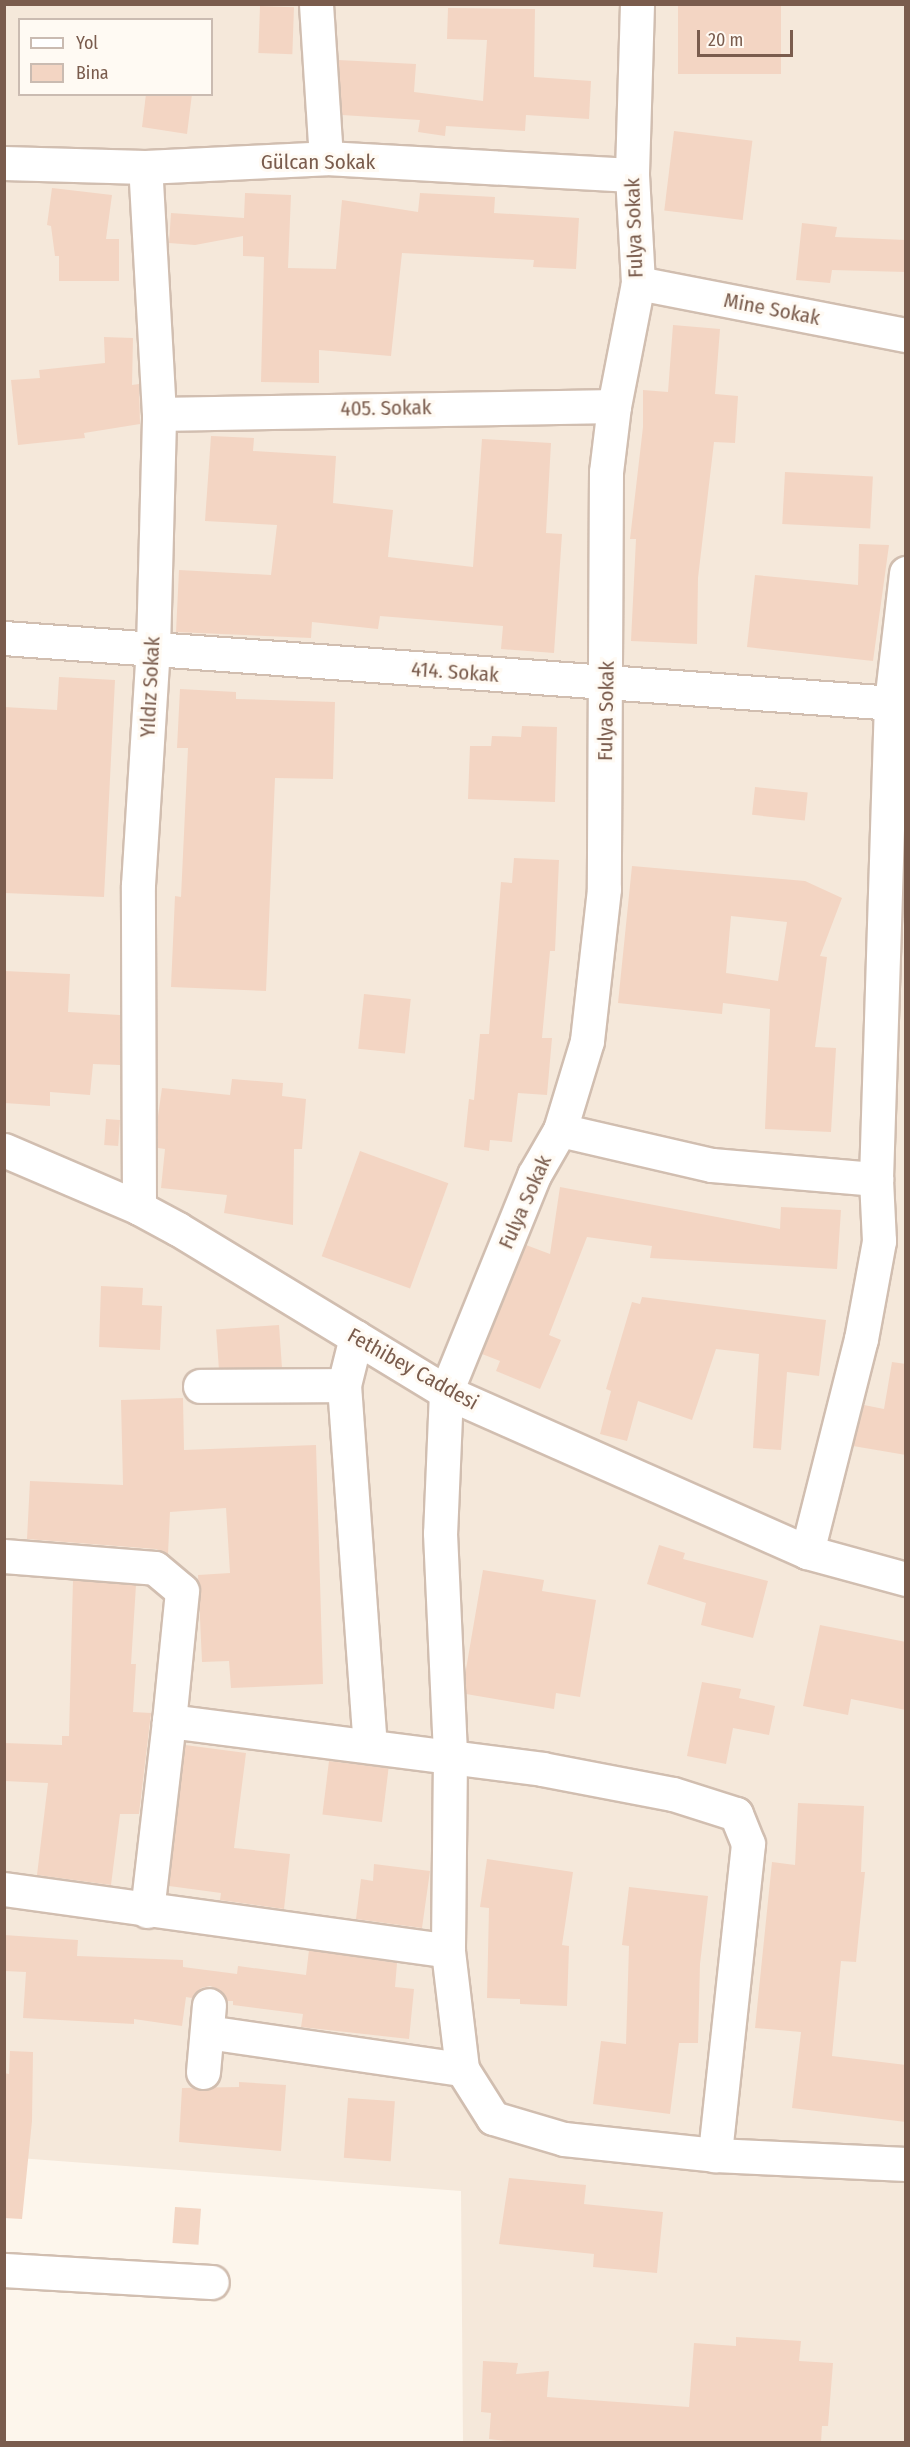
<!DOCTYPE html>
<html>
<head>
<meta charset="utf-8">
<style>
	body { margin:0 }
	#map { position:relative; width:910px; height:2447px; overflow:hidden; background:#fdf6ec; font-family:"Fira Sans Condensed",sans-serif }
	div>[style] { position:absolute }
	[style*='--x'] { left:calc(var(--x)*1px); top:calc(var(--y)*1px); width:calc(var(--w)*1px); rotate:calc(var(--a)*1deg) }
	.residential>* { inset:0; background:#f5e8da }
	.building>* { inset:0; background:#f3d5c3; transform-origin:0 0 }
	.roads { filter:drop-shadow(2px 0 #d1beb0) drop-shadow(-2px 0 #d1beb0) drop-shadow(0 2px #d1beb0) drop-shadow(0 -2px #d1beb0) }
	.minor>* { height:33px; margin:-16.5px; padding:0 16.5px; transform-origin:16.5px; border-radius:16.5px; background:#fff }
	span { translate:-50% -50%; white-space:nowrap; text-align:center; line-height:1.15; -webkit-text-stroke:6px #fffaf3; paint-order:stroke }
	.street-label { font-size:21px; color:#7a5c4d }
	.frame { position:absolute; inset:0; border:6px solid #7a5c4d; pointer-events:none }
	.legend { position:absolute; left:18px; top:18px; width:195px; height:78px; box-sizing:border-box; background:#fffaf3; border:2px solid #cabbb1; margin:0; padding:8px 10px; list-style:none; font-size:18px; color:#7a5c4d }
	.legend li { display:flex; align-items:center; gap:12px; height:30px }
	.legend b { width:30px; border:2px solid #cabbb1 }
	.scale { position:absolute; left:697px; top:30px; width:96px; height:27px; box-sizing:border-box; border:3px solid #7a5c4d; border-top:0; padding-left:8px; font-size:18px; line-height:21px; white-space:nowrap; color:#7a5c4d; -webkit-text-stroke:4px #fffaf3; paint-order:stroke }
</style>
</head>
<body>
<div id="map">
	<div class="residential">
		<i style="clip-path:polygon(evenodd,4px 5px,905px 5px,905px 2442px,463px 2442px,461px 2191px,5px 2157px,4px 5px,20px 20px,212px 20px,212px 94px,20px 94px,20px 20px)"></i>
	</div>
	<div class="building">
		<i style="left:678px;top:4px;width:103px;height:70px"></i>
		<i style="left:260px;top:6px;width:34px;height:47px;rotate:2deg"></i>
		<i style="clip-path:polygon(448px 8px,535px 9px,534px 77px,591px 81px,589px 119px,526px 115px,525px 131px,446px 126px,445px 136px,418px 132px,420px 120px,342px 115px,338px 60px,416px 64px,414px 92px,483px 101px,487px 40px,447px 39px)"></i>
		<i style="clip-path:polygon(146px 94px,192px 94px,187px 134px,142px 127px)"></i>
		<i style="left:674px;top:131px;width:79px;height:80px;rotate:7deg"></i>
		<i style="clip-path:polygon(52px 188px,112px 195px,106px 239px,119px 239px,119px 281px,59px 281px,59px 256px,55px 256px,51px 226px,47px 225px)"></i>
		<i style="clip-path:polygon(245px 193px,291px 195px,288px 268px,336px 269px,342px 200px,418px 212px,420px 193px,495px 197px,494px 213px,579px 218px,576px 269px,533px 267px,534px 260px,402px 253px,391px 356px,319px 350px,319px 383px,261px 382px,264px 257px,243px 256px,243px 236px,195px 245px,169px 243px,171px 213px,244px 218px)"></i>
		<i style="clip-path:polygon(802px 223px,837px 227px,835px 237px,906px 240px,906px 272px,832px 270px,830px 283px,796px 280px)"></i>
		<i style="clip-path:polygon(673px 325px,720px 329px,715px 394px,738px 396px,735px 443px,714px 442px,698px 578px,697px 644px,631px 641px,636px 539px,630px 539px,643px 427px,643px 390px,668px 392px)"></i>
		<i style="clip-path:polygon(104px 337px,133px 338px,132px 385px,139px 384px,140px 424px,84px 433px,85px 438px,18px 445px,11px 380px,40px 378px,39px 370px,105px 363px)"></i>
		<i style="clip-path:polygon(211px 436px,254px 438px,253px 451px,336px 456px,333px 503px,393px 510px,388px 557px,473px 567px,482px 439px,551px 443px,546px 533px,562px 534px,554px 653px,501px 649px,503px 626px,380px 616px,378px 629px,312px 622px,311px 638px,176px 632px,179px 570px,271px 575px,277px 525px,205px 521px)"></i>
		<i style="left:785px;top:472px;width:88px;height:52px;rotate:3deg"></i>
		<i style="clip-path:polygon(859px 544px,889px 545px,873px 661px,747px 647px,755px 575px,858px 585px)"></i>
		<i style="clip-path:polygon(59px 677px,115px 680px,104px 897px,4px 893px,4px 707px,57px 710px)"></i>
		<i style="clip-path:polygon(180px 689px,236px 692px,236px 699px,335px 702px,333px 779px,275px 778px,266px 991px,171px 987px,175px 896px,181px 897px,188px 748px,177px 748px)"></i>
		<i style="clip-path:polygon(522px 726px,557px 727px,555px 802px,468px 799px,470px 746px,491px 746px,492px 736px,521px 737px)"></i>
		<i style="left:755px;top:787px;width:53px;height:28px;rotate:6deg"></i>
		<i style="clip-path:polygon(514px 858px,559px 860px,555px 951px,550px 951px,542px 1038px,552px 1038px,547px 1095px,518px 1093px,512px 1142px,490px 1140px,489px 1151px,464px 1147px,469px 1099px,474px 1100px,480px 1034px,489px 1034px,501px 882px,512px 883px)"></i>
		<i style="clip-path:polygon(evenodd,632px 866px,805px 881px,842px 898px,820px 956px,827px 957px,815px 1047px,836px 1048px,831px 1132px,765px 1129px,770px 1009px,723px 1003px,722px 1014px,618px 1003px,632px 866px,731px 916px,787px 922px,778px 981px,726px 973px,731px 916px)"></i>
		<i style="clip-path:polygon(4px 971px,70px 974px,68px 1012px,120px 1015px,120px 1065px,93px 1064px,90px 1095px,50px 1092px,50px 1106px,4px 1103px)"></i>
		<i style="left:364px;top:994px;width:47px;height:55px;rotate:6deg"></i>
		<i style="clip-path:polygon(232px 1079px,283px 1083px,282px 1096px,306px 1099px,302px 1149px,294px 1149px,293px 1225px,224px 1213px,227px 1195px,161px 1188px,165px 1149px,158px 1148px,157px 1123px,162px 1088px,230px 1095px)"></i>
		<i style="left:106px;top:1119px;width:14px;height:26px;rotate:4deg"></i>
		<i style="left:360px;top:1151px;width:94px;height:112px;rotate:20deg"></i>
		<i style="clip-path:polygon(560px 1187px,780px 1229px,781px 1207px,841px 1210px,837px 1269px,650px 1258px,652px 1246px,587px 1237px,549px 1335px,561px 1340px,540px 1389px,496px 1371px,500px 1361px,482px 1354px,526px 1245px,550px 1254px)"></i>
		<i style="clip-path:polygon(101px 1286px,143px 1288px,142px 1305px,162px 1306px,160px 1350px,99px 1347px)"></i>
		<i style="clip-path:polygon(642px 1297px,826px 1320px,819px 1376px,787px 1372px,781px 1450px,753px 1448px,759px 1354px,716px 1349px,692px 1420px,638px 1401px,627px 1441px,600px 1434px,611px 1391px,606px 1389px,632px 1302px,640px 1304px)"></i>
		<i style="left:279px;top:1325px;width:42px;height:63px;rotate:86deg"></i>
		<i style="clip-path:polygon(892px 1362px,906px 1364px,906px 1455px,853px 1446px,864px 1405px,884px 1409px)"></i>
		<i style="clip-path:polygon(183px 1398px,184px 1450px,316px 1445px,323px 1684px,231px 1688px,229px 1661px,202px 1662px,198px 1575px,230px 1573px,226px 1508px,170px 1512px,168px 1554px,156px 1549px,27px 1539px,30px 1481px,123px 1485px,121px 1400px)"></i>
		<i style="clip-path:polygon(659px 1545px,685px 1553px,683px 1559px,768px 1581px,753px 1638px,701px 1625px,706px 1603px,647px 1584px)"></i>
		<i style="clip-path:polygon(483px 1570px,544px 1580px,542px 1591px,596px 1600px,580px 1697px,556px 1693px,554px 1709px,466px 1694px,465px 1675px)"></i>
		<i style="clip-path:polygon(73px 1580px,136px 1585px,131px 1664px,136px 1664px,133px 1712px,151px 1713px,139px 1814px,120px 1814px,111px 1885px,37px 1875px,48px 1783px,4px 1781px,4px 1743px,62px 1745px,62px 1736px,69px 1736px)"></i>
		<i style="clip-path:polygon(820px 1625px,906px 1642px,906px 1710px,851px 1699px,848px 1715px,803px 1706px)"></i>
		<i style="clip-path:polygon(702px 1682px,741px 1689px,739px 1698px,775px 1706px,769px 1735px,733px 1728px,726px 1764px,687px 1756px)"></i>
		<i style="clip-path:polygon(185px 1745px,246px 1753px,234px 1848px,290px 1854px,284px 1909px,220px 1900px,221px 1893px,169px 1886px)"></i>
		<i style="left:329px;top:1761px;width:60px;height:54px;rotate:7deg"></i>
		<i style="clip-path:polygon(798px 1803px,864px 1806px,861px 1872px,865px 1872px,856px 1962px,841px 1961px,832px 2056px,906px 2065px,906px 2122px,792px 2108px,801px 2032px,755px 2028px,772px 1862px,795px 1865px)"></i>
		<i style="clip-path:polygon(487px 1859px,573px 1872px,562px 1945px,569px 1946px,567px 2006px,520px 2004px,520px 1999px,487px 1998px,489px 1908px,480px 1907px)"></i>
		<i style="clip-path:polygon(374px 1864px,430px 1871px,422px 1928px,356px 1919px,361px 1879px,373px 1881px)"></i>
		<i style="clip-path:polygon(629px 1887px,708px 1896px,700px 1964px,698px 2043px,679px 2043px,670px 2114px,593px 2104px,601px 2041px,626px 2044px,629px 1946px,622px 1945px)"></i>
		<i style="clip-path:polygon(4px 1935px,78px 1940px,77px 1956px,183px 1960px,183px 1967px,237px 1974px,238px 1966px,306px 1975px,309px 1950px,397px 1963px,395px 1987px,414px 1989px,409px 2039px,301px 2027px,303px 2014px,233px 2005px,233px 2001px,227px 2001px,220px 1990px,210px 1986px,201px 1988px,192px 1998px,186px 1997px,182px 2026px,134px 2019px,134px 2024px,23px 2018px,26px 1972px,4px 1971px)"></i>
		<i style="clip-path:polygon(10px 2051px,33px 2052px,32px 2121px,22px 2219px,4px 2218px,4px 2073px,9px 2074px)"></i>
		<i style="clip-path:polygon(239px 2082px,286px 2085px,281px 2151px,179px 2142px,182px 2088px,239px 2087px)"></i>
		<i style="left:348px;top:2098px;width:47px;height:60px;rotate:4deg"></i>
		<i style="clip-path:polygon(509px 2178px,586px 2185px,584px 2204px,663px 2212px,657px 2273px,593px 2267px,594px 2254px,499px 2244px)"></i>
		<i style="left:175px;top:2207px;width:26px;height:36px;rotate:4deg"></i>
		<i style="clip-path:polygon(736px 2337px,801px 2341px,799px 2361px,833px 2363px,828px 2426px,822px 2426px,821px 2442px,515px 2442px,489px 2439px,491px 2413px,481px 2412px,483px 2361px,518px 2363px,516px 2374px,549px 2371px,547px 2397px,689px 2407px,694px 2343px,736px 2346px)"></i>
	</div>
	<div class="roads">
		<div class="minor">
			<i style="--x:316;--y:4;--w:154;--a:86.3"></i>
			<i style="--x:637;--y:4;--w:171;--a:91.7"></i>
			<i style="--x:632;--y:175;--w:108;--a:86.8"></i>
			<i style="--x:638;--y:283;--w:125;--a:101"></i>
			<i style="--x:614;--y:406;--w:66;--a:96.9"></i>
			<i style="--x:606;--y:472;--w:417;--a:90.3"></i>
			<i style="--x:604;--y:889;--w:153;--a:96.4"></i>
			<i style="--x:587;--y:1041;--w:93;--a:106.9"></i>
			<i style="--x:560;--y:1130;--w:52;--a:120"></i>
			<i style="--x:534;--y:1175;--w:234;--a:112.1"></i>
			<i style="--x:446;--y:1392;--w:141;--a:92.4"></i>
			<i style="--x:440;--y:1533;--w:223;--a:87.4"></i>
			<i style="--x:450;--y:1756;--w:195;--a:90.6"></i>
			<i style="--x:448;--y:1951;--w:119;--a:83.2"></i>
			<i style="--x:462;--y:2069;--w:58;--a:57.7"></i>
			<i style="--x:493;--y:2118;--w:74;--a:16.5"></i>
			<i style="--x:564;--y:2139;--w:152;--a:6"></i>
			<i style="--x:715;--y:2155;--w:191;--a:2.7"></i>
			<i style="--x:4;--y:163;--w:141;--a:1.6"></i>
			<i style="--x:145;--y:167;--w:181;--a:-2.8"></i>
			<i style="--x:326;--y:158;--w:306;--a:3.2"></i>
			<i style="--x:638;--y:283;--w:273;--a:11"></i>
			<i style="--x:159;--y:414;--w:455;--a:-1"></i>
			<i style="--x:4;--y:638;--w:904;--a:4.18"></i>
			<i style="--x:560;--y:1130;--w:156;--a:13"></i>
			<i style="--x:712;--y:1165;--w:165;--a:4.9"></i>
			<i style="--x:4;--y:1150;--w:147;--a:23.2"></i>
			<i style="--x:139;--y:1208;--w:44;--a:28.3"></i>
			<i style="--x:178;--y:1229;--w:314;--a:31.3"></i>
			<i style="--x:446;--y:1392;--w:395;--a:23.9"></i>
			<i style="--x:807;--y:1552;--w:103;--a:15.3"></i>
			<i style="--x:139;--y:1208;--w:323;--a:-90.2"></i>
			<i style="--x:138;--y:885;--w:237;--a:-86.4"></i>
			<i style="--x:153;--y:648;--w:234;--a:-88.5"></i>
			<i style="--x:159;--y:414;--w:247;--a:-93.2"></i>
			<i style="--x:356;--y:1337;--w:49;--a:104"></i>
			<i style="--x:344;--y:1385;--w:362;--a:85.9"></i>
			<i style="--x:200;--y:1386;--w:144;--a:-0.4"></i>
			<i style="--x:807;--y:1552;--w:220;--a:-75.8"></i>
			<i style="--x:861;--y:1339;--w:100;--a:-79.6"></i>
			<i style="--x:879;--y:1241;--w:62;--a:-92.8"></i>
			<i style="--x:876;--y:1179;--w:476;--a:-88.2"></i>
			<i style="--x:891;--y:703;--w:131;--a:-83.4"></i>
			<i style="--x:4;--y:1556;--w:151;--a:4.5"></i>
			<i style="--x:155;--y:1568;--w:35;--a:40"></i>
			<i style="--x:182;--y:1591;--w:131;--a:95.7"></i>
			<i style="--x:4;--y:1889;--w:448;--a:7.9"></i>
			<i style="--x:147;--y:1911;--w:191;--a:-83.4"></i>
			<i style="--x:169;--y:1721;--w:376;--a:7.3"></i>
			<i style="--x:542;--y:1769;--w:133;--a:10.8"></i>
			<i style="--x:673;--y:1794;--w:66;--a:17.6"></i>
			<i style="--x:736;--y:1814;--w:32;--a:68"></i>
			<i style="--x:748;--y:1844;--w:313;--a:96.1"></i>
			<i style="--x:207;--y:2032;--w:258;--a:8.3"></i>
			<i style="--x:203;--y:2072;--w:67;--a:-84.9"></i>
			<i style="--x:4;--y:2270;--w:208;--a:3.3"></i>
		</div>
	</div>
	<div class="street-label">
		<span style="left:318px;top:162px">Gülcan Sokak</span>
		<span style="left:634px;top:228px;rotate:-92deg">Fulya Sokak</span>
		<span style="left:772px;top:309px;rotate:11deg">Mine Sokak</span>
		<span style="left:386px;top:408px;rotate:-1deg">405. Sokak</span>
		<span style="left:455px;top:672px;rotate:4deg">414. Sokak</span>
		<span style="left:150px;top:687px;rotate:-87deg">Yıldız Sokak</span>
		<span style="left:606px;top:711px;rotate:-89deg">Fulya Sokak</span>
		<span style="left:525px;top:1202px;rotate:-66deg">Fulya Sokak</span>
		<span style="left:413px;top:1369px;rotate:29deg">Fethibey Caddesi</span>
	</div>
	<div class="frame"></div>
	<ul class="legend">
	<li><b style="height:8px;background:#fff"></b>Yol</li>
	<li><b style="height:16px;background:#f3d5c3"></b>Bina</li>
	</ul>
	<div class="scale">20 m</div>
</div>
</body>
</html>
